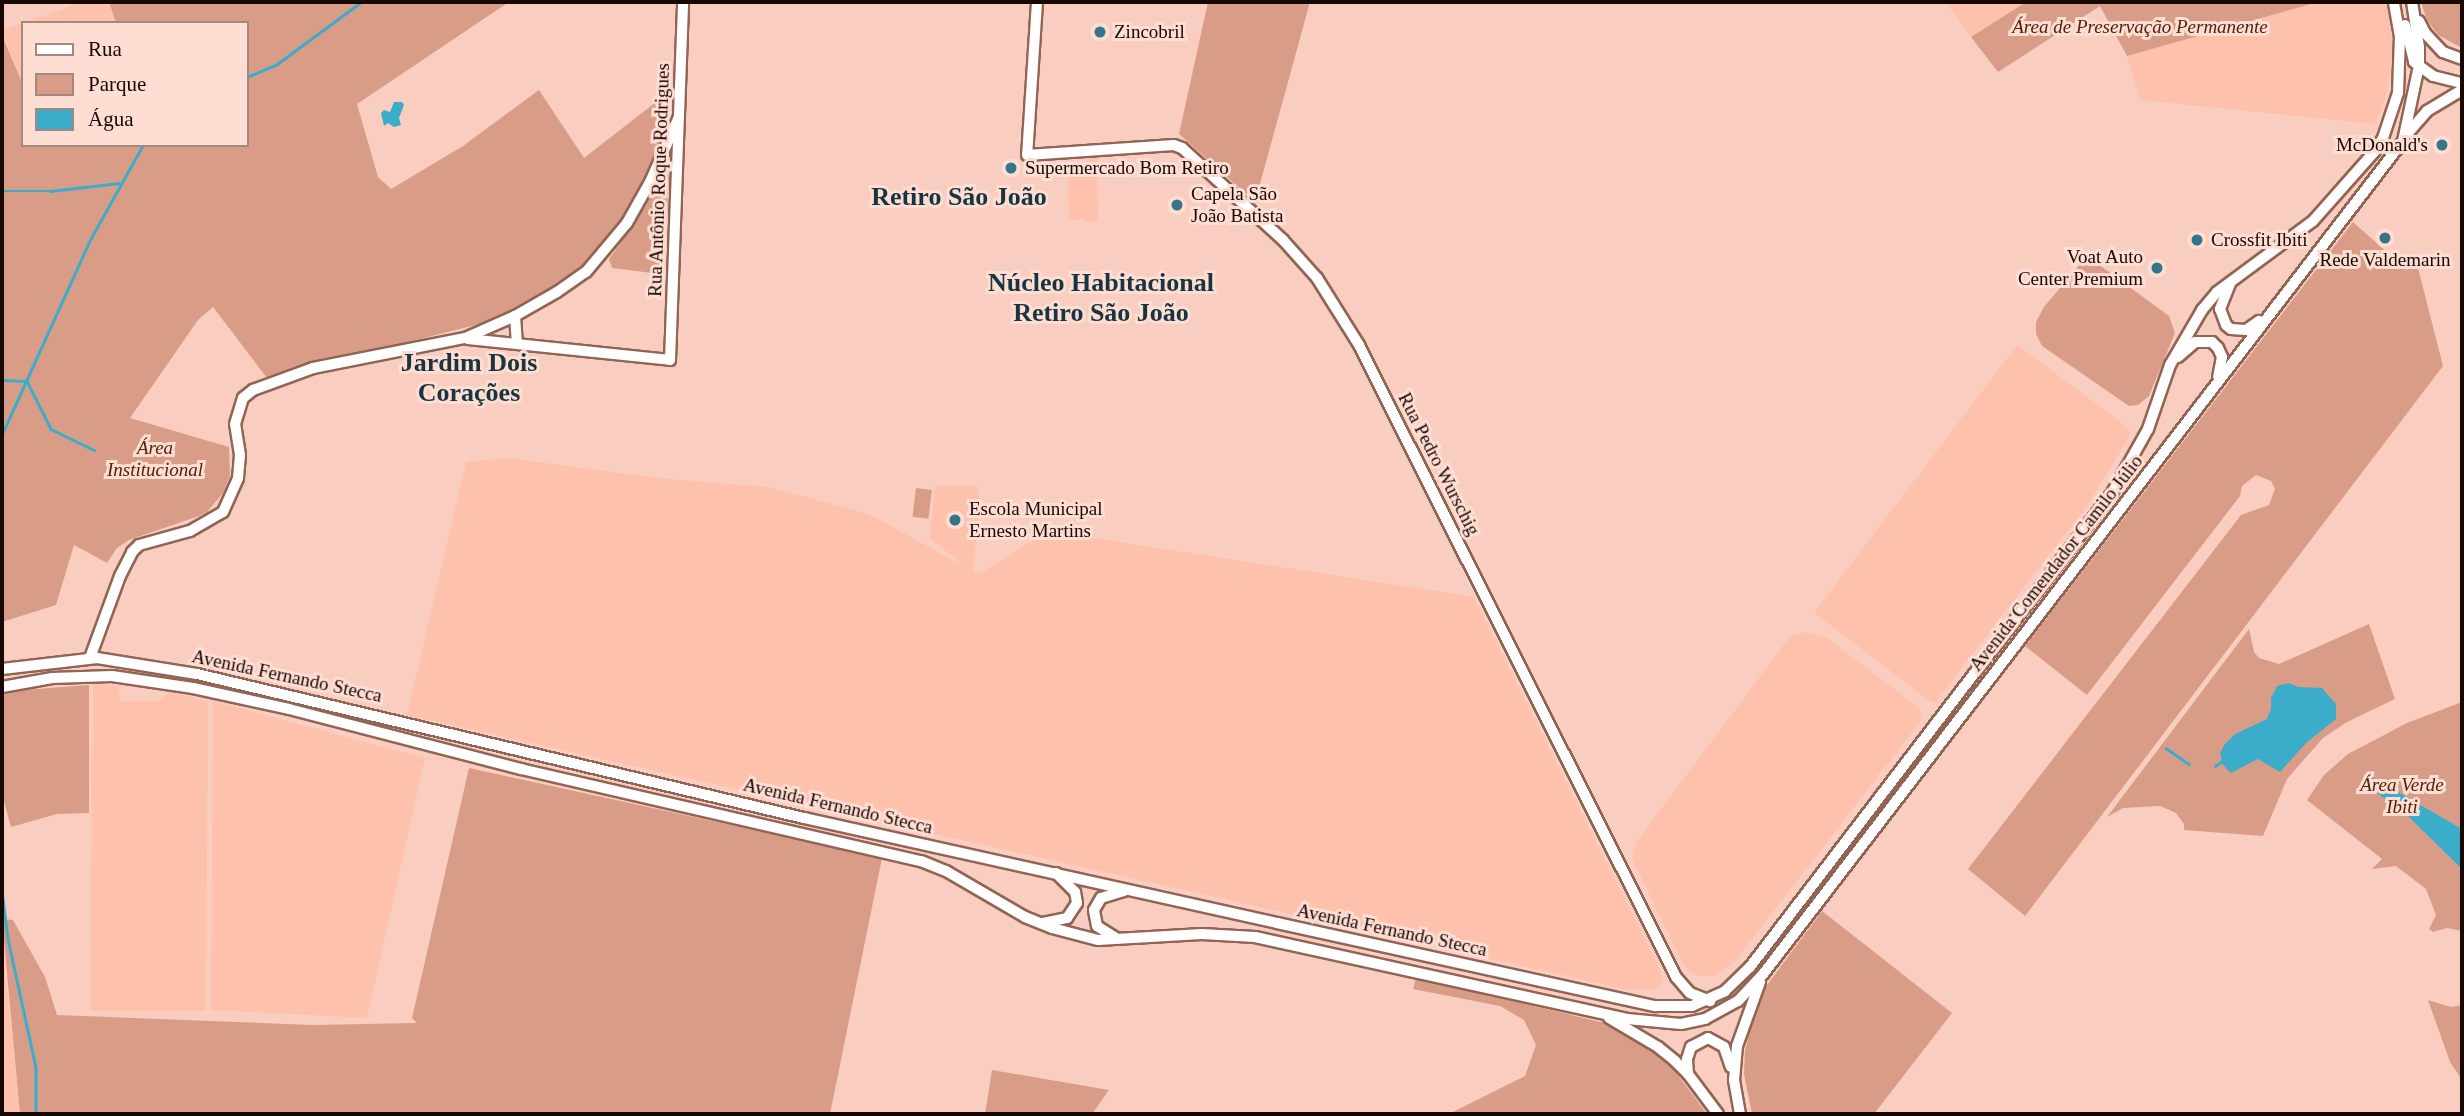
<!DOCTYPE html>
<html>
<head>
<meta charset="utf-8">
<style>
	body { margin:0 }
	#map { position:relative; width:2464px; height:1116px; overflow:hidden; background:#f9cec0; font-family:"Times New Roman",serif }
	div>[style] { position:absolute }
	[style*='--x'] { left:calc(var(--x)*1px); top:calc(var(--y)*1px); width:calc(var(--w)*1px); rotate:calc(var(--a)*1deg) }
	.built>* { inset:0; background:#fdc1ac }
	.green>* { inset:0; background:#d99d87; transform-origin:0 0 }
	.water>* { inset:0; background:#3caccb }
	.stream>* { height:2.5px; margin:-1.25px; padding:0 1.25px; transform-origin:1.25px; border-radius:1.25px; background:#3caccb }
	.roads { filter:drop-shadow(2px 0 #926454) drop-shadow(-2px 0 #926454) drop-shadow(0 2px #926454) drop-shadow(0 -2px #926454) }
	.secondary>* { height:10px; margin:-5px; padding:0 5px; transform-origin:5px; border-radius:5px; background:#fff }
	.dots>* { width:19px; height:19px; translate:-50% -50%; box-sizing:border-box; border:4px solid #feded3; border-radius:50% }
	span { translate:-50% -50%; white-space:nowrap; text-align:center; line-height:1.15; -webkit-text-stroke:6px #feded3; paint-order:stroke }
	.park-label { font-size:19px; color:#55210d; font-style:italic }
	.poi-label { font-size:19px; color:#180804 }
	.left { translate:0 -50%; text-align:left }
	.right { translate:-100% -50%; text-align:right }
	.street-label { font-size:19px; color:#180804 }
	.district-label { font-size:26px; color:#16353e; font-weight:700 }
	.frame { position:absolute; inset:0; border:4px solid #180804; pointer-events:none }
	.legend { position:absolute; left:21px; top:21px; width:228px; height:126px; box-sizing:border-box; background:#feded3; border:2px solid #a28880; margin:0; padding:9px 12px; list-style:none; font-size:21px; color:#180804 }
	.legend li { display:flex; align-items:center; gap:14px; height:35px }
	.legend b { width:35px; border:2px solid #a28880 }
</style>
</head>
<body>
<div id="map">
	<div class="built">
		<i style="clip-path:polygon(82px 2px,109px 2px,116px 23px,23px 23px)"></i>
		<i style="clip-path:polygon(1946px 2px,2026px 2px,1971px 37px)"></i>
		<i style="clip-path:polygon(2318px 2px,2387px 2px,2394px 59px,2386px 96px,2375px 124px,2140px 100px,2127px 56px)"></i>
		<i style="clip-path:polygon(23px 23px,23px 85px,2px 30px)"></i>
		<i style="clip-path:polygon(1097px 156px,1098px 220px,1085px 223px,1085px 219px,1069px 220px,1068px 170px,1088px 168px,1089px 157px)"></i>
		<i style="clip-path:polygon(2017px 345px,2125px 425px,2130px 431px,2129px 437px,2089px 503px,1934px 704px,1814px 613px)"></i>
		<i style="clip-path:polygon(508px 458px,658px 478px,768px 487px,869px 514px,967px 568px,930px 538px,935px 486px,977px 486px,980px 502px,973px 571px,979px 574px,1049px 531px,1474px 597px,1660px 969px,1663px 983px,1656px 990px,1624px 989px,407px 715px,466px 462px)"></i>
		<i style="clip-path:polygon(1807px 632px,1827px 638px,1918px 707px,1923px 718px,1735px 961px,1715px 976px,1693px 975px,1684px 966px,1632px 858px,1637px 841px,1791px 635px)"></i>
		<i style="clip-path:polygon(93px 684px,119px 686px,120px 701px,159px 701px,168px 692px,208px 701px,206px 1011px,90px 1011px)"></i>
		<i style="clip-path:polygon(213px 701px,425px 758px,367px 1018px,211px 1010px)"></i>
		<i style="clip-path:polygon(2px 943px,20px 1114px,2px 1114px)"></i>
	</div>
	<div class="green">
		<i style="clip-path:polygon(109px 2px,509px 2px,357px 104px,378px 177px,391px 189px,463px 146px,539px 90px,584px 158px,656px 102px,666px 121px,660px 150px,625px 220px,574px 275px,539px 298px,491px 321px,267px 378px,213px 307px,198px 320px,130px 418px,229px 447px,230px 476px,223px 493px,207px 512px,199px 516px,129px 540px,117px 548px,107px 563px,74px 545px,56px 605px,2px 622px,2px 35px,23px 85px,23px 145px,247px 145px,247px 23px,116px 23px)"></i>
		<i style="clip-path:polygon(1208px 2px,1310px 2px,1255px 202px,1179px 134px)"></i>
		<i style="clip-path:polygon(2026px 2px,2318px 2px,2127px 56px,2100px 6px,1998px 72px,1971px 37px)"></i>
		<i style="clip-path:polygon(2421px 2px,2462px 2px,2462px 48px,2438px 35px,2427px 20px)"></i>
		<i style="clip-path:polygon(661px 172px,666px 172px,669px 176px,664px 271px,660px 274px,612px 268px,609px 259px,636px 221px)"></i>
		<i style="clip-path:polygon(2353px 222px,2407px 270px,2416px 260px,2443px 366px,2025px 916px,1968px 869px,2241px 515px,2269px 505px,2275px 489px,2271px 481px,2256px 475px,2242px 486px,2240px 496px,2087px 695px,2025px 646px)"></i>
		<i style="clip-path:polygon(2087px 256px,2169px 316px,2175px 333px,2149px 396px,2138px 405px,2129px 406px,2042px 346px,2036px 334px,2036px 322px,2044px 307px)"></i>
		<i style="left:916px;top:488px;width:16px;height:29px;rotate:7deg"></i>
		<i style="clip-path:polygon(2369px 624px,2395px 699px,2347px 722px,2323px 738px,2287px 779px,2263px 836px,2184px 830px,2184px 824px,2176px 813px,2160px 806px,2123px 808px,2107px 817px,2249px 629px,2254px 652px,2259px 658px,2279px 664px)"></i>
		<i style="clip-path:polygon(89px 685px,89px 813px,57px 814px,11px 827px,2px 794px,2px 695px,23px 690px)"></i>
		<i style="clip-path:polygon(2462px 702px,2462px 931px,2447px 928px,2433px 932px,2429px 929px,2436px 915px,2426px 889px,2396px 866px,2372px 869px,2382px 859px,2307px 800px,2324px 775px,2348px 754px,2407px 723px)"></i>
		<i style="clip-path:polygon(469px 768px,882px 858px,830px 1114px,20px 1114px,2px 919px,13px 920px,45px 977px,57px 1015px,313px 1025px,417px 1023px,412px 1018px)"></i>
		<i style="clip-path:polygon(1822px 911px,1952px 1013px,1874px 1114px,1752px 1114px,1744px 1074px,1745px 1051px,1756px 1005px,1767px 985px)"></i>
		<i style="clip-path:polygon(1416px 978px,1609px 1024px,1642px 1042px,1669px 1063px,1707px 1114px,1449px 1114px,1525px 1076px,1536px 1045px,1524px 1020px,1500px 1006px,1413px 989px)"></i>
		<i style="clip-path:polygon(2428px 1000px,2451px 1007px,2462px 1005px,2462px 1080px,2450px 1062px)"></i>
		<i style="clip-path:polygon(992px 1070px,1109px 1090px,1092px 1114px,985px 1114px)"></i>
	</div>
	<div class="water">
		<i style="clip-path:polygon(394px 102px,402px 102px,404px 105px,399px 118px,401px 125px,394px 127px,388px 123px,384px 126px,381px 113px,384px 110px,390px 112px)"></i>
		<i style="clip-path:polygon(2289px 683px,2298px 687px,2322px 688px,2336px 704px,2336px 719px,2306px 743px,2280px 772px,2258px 759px,2231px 773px,2223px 765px,2220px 753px,2225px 744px,2235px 734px,2267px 719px,2271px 709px,2271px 698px,2277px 686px)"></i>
		<i style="clip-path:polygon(2372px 777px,2462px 829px,2462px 869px,2408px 816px,2369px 787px,2366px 780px)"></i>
	</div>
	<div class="stream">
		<i style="--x:247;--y:77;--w:33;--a:-23"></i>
		<i style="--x:277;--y:64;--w:104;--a:-36.4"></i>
		<i style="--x:2;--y:191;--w:48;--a:0"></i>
		<i style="--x:50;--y:191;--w:70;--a:-6.5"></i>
		<i style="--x:2;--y:380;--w:25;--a:2"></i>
		<i style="--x:27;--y:381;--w:54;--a:63.4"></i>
		<i style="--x:51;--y:429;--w:48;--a:26"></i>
		<i style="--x:2;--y:434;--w:215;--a:-65.6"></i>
		<i style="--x:91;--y:238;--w:107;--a:-60.8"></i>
		<i style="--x:2166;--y:748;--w:28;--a:35"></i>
		<i style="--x:2215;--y:766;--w:11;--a:-34"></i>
		<i style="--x:2;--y:891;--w:48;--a:82.9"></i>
		<i style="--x:8;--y:939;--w:131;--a:77.7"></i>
		<i style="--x:36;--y:1067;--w:47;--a:90"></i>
	</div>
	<div class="roads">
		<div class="secondary">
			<i style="--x:1037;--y:2;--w:153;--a:93.7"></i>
			<i style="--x:1027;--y:155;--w:147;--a:-3.9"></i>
			<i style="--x:1174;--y:145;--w:9;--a:21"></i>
			<i style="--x:1182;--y:148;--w:137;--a:42.3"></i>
			<i style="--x:1283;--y:240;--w:51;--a:48.2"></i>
			<i style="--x:1317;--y:278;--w:79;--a:57.9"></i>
			<i style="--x:1359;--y:345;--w:707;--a:63.36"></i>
			<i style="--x:1676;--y:977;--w:21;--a:49"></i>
			<i style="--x:1690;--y:993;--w:22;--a:22"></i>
			<i style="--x:2419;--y:21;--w:13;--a:63"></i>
			<i style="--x:2425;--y:33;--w:26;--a:47"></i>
			<i style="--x:2443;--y:52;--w:20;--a:20"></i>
			<i style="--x:2405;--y:25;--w:38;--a:76"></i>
			<i style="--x:2414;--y:62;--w:24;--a:36"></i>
			<i style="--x:2433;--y:76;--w:30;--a:14"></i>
			<i style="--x:2408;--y:133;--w:29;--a:-49"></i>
			<i style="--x:2427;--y:111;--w:41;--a:-31"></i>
			<i style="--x:2230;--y:284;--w:27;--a:112"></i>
			<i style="--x:2220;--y:309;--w:17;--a:69"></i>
			<i style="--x:2226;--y:325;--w:6;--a:39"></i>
			<i style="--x:2231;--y:329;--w:15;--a:4"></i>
			<i style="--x:2246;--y:330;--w:16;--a:-35"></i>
			<i style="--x:515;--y:316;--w:27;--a:86"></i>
			<i style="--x:468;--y:339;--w:203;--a:5.9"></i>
			<i style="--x:670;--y:360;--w:358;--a:-87.9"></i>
			<i style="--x:2178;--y:357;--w:23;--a:-41"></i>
			<i style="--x:2195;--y:342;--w:17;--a:0"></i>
			<i style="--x:2212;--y:342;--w:8;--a:45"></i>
			<i style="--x:2218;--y:348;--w:10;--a:66"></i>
			<i style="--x:2222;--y:357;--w:20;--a:101"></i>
			<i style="--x:90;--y:658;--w:87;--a:-69.9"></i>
			<i style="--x:120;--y:576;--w:27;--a:-63"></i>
			<i style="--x:132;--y:552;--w:10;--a:-45"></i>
			<i style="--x:139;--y:545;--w:53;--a:-15.4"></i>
			<i style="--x:190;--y:531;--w:38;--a:-30"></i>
			<i style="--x:223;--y:512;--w:37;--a:-66"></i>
			<i style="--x:238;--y:478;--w:23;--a:-85"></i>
			<i style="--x:240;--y:455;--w:31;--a:-99"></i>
			<i style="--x:235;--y:424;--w:27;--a:-73"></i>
			<i style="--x:243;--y:398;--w:13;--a:-39"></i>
			<i style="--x:253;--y:390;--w:64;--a:-20.1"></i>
			<i style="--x:313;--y:368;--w:155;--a:-11.2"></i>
			<i style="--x:465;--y:338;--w:55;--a:-23.7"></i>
			<i style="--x:515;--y:316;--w:48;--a:-29.7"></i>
			<i style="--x:557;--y:292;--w:35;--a:-35"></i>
			<i style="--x:586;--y:272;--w:64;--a:-50.1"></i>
			<i style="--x:627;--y:223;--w:47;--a:-60.7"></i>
			<i style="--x:650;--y:182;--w:71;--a:-66"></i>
			<i style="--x:2;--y:669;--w:96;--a:-6.6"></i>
			<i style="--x:97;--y:658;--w:101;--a:9.1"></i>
			<i style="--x:197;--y:674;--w:624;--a:13.35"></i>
			<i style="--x:804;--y:818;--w:485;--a:12.5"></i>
			<i style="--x:1277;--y:923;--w:388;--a:12.4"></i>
			<i style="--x:1656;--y:1006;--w:36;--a:0"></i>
			<i style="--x:1692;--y:1006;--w:36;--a:-24"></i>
			<i style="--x:1725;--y:991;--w:35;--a:-44"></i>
			<i style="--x:1750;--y:967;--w:596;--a:-52.63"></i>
			<i style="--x:2112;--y:493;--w:73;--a:-60.6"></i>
			<i style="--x:2148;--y:429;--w:68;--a:-71"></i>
			<i style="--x:2170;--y:365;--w:64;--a:-59.8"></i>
			<i style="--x:2202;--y:310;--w:23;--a:-50"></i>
			<i style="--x:2217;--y:292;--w:119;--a:-36.5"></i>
			<i style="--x:2313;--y:221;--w:92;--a:-48.5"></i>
			<i style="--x:2374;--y:152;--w:17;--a:-57"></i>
			<i style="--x:2383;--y:138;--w:47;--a:-71.6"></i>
			<i style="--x:2398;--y:93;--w:56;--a:-88"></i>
			<i style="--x:2400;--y:37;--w:36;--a:-100"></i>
			<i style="--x:2;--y:687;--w:51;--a:-10.2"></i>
			<i style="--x:52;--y:678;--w:60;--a:-1.9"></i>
			<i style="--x:112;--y:676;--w:82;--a:8.4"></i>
			<i style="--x:193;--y:688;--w:98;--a:12.3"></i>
			<i style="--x:289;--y:709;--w:240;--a:14.5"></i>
			<i style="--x:521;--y:769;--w:410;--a:13"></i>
			<i style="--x:921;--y:861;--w:27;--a:22"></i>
			<i style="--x:946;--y:871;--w:91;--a:30.2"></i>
			<i style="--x:1025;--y:917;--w:29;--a:22"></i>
			<i style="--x:1052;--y:928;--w:48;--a:14.6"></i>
			<i style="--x:1098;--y:940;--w:104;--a:-3.3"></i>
			<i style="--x:1202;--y:934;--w:53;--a:3.2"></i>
			<i style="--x:1255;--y:937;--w:381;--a:12.4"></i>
			<i style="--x:1627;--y:1019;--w:54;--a:5.3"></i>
			<i style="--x:1681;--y:1024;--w:25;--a:-12"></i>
			<i style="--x:1705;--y:1019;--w:38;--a:-29"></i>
			<i style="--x:1738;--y:1001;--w:38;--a:-47"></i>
			<i style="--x:1764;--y:973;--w:1049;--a:-52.47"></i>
			<i style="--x:2403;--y:141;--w:77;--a:-78"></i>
			<i style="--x:2419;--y:66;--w:19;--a:-90"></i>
			<i style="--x:2419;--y:47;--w:46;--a:-98.8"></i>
			<i style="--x:1043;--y:923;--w:25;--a:-12"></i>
			<i style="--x:1067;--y:918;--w:18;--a:-56"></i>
			<i style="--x:1077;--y:903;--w:11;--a:-100"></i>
			<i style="--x:1075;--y:892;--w:27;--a:-135"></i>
			<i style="--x:1116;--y:938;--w:22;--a:-148"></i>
			<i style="--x:1097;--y:926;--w:16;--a:-101"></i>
			<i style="--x:1094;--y:910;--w:14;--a:-60"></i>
			<i style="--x:1101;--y:898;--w:24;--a:-17"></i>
			<i style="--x:1609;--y:1018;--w:57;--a:30.6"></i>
			<i style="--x:1658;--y:1047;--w:22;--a:39"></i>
			<i style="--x:1675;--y:1061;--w:18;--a:45"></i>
			<i style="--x:1688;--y:1074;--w:50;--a:53.1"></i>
			<i style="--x:1688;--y:1074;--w:15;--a:-94"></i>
			<i style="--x:1687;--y:1059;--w:13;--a:-72"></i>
			<i style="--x:1691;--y:1047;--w:19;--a:-28"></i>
			<i style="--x:1708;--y:1038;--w:18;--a:29"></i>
			<i style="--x:1724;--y:1047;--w:21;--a:71"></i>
			<i style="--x:1740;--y:1114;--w:35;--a:-100"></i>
			<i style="--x:1734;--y:1080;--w:34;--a:-85"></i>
			<i style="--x:1737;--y:1046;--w:68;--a:-70.2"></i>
		</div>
	</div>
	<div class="dots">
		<i style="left:1100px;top:32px;background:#347588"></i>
		<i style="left:2442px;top:145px;background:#347588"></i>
		<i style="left:1011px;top:168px;background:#347588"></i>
		<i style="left:1177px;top:205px;background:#347588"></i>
		<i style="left:2385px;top:238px;background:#347588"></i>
		<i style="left:2197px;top:240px;background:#347588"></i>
		<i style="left:2157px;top:268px;background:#347588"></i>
		<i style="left:955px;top:520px;background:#347588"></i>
	</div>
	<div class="park-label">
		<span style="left:2140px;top:27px">Área de Preservação Permanente</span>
		<span style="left:155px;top:459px">Área<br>Institucional</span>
		<span style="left:2402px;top:796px">Área Verde<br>Ibiti</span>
	</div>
	<div class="poi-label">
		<span class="left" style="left:1114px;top:32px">Zincobril</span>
		<span class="right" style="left:2428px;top:145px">McDonald's</span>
		<span class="left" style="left:1025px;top:168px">Supermercado Bom Retiro</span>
		<span class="left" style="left:1191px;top:205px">Capela São<br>João Batista</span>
		<span class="left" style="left:2211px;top:240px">Crossfit Ibiti</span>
		<span class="right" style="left:2143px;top:268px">Voat Auto<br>Center Premium</span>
		<span style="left:2385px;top:260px">Rede Valdemarin</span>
		<span class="left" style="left:969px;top:520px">Escola Municipal<br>Ernesto Martins</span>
	</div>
	<div class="street-label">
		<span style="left:659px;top:180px;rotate:-88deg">Rua Antônio Roque Rodrigues</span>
		<span style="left:1439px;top:464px;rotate:63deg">Rua Pedro Wurschig</span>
		<span style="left:2056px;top:563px;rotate:-52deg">Avenida Comendador Camilo Júlio</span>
		<span style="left:287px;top:676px;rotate:12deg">Avenida Fernando Stecca</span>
		<span style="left:838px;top:806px;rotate:13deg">Avenida Fernando Stecca</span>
		<span style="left:1392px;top:930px;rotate:12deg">Avenida Fernando Stecca</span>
	</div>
	<div class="district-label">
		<span style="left:959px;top:197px">Retiro São João</span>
		<span style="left:1101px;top:298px">Núcleo Habitacional<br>Retiro São João</span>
		<span style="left:469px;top:378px">Jardim Dois<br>Corações</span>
	</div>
	<div class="frame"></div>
	<ul class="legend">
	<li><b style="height:9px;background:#fff"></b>Rua</li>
	<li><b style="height:19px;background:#d99d87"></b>Parque</li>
	<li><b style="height:19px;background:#3caccb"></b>Água</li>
	</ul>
</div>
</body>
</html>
